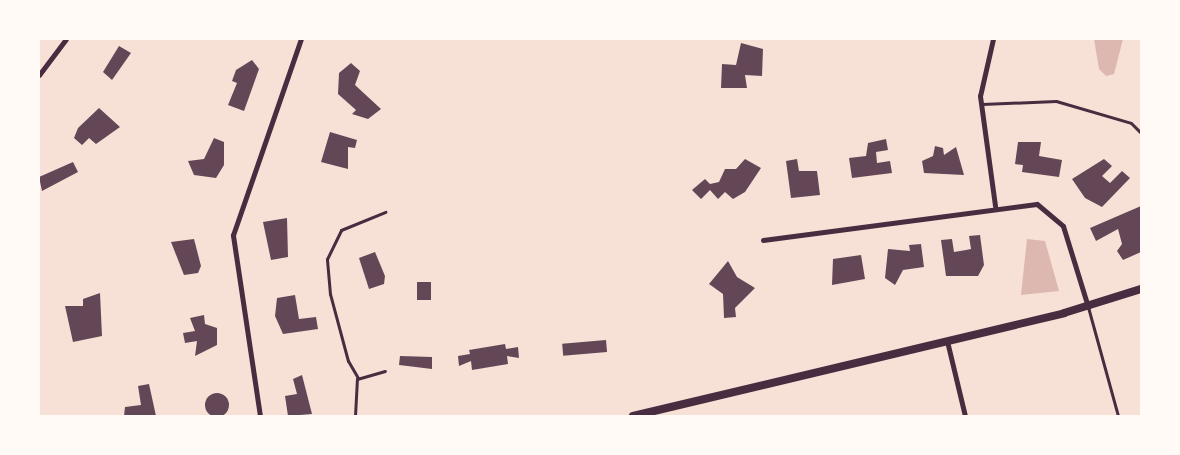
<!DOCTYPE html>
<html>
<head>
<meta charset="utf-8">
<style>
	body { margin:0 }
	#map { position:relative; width:1180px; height:455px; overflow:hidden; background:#f7e1d7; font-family:"Source Sans 3",sans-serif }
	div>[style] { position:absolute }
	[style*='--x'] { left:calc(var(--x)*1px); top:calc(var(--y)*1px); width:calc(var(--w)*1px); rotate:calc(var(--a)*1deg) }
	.water>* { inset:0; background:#dcb8b0 }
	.building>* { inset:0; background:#644757; transform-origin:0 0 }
	.round { border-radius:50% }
	.service>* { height:3px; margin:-1.5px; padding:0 1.5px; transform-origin:1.5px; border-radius:1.5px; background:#4a2c40 }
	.minor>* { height:5px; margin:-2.5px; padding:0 2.5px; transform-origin:2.5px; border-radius:2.5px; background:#4a2c40 }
	.secondary>* { height:8px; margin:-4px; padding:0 4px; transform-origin:4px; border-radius:4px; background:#4a2c40 }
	span { translate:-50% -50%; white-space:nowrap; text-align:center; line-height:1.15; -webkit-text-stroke:6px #fffaf5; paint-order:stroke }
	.frame { position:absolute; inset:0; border:40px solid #fffaf5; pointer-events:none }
</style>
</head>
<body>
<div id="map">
	<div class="water">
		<i style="clip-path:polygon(1094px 39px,1123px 39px,1114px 74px,1106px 76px,1099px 69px)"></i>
		<i style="clip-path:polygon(1027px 239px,1045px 241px,1059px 291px,1021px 295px)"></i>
	</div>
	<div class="building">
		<i style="clip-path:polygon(741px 43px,763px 49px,762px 76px,745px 75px,747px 88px,721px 88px,722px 64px,736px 65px)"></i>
		<i style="clip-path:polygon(119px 46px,131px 53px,112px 80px,103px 72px)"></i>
		<i style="clip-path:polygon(252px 60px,259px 69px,244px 111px,228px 105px,237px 83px,232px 81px,236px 70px)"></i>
		<i style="clip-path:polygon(351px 63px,360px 71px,355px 85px,381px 109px,368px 119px,352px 114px,356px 110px,338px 94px,339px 73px)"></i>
		<i style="clip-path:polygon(99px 108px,120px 127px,96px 144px,89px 138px,82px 145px,74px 138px,78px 128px)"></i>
		<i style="clip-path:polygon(330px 132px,357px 140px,355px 148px,348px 147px,348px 169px,321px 162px)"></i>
		<i style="clip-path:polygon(214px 138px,224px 142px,224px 165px,216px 178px,194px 175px,188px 161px,204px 159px)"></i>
		<i style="clip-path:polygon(886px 139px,888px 150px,876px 152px,877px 163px,890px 161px,892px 173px,852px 178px,849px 158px,866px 156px,868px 143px)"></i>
		<i style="clip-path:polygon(1018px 142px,1041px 142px,1039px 156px,1062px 160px,1059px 177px,1022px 172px,1023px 165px,1015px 164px)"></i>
		<i style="clip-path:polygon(935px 146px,943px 148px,944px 155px,956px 147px,964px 175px,924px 173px,922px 161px,933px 156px)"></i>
		<i style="clip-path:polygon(745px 159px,761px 168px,745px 192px,733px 199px,725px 192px,718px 199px,710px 190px,701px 199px,692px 190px,705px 179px,710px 184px,719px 182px,725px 169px,736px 169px)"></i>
		<i style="clip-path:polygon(797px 159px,799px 171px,817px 171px,820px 195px,791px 198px,786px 161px)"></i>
		<i style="clip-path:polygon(1104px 159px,1112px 166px,1102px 176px,1110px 183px,1122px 171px,1130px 178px,1102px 207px,1085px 198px,1072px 179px)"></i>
		<i style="clip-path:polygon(73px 162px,78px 172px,42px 191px,39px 177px)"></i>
		<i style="clip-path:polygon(1141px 206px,1141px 252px,1123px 260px,1117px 251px,1122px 244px,1118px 229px,1096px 241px,1090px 228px)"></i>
		<i style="clip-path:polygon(287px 218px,288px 257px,271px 260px,263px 222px)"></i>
		<i style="clip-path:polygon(980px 235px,984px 265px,978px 276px,946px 276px,941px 240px,952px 239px,954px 252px,966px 250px,971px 249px,969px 236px)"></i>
		<i style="clip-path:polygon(194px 239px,201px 266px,198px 273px,184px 275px,171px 242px)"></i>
		<i style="clip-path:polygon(921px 244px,924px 267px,903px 270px,895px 285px,885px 278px,888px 249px,910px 251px,909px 245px)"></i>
		<i style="clip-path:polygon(375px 252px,385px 276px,384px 284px,369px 289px,359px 258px)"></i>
		<i style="clip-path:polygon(861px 255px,865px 279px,832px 285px,833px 259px)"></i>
		<i style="clip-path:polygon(728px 261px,737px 277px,755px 288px,735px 308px,736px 317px,724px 318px,723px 294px,709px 284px)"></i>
		<i style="left:417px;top:282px;width:14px;height:18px"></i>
		<i style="clip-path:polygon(100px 293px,102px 336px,73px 342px,65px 306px,83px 306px,83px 299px)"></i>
		<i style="clip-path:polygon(295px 295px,299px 319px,316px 317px,318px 329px,283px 334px,275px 316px,277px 298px)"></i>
		<i style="clip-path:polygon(204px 315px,205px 324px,217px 328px,217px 345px,195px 356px,197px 341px,185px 343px,183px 333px,195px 331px,190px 318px)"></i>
		<i style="left:606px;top:340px;width:12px;height:44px;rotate:85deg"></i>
		<i style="clip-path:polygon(505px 344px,506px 349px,518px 347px,519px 358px,507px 356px,508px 364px,472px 370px,471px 361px,459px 366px,458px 356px,470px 354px,469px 350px)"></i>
		<i style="clip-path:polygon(400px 356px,432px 357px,432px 369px,399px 365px)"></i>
		<i style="clip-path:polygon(302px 375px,312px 414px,288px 416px,285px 396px,297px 394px,293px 379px)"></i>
		<i style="clip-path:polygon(149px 384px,156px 416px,124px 416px,125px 407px,141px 405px,138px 386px)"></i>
		<i class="round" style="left:205px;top:393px;width:24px;height:24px"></i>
	</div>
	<div class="service">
		<i style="--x:982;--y:104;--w:74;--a:-2.3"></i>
		<i style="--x:1056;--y:101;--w:78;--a:16.3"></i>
		<i style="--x:1131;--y:123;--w:14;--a:45"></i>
		<i style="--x:1088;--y:307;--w:113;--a:74.6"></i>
		<i style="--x:358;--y:378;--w:20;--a:-120"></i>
		<i style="--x:348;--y:361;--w:69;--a:-105"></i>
		<i style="--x:330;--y:294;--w:35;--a:-95"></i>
		<i style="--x:327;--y:259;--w:32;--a:-64"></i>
		<i style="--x:341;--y:230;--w:48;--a:-22.2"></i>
		<i style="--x:355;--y:416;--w:37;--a:-87"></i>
		<i style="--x:357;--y:379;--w:29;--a:-16"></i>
	</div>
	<div class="minor">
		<i style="--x:993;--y:39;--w:58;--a:102.8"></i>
		<i style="--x:980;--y:96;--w:111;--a:82.2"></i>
		<i style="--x:39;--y:75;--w:45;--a:-53.1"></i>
		<i style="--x:763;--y:240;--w:276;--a:-7.5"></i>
		<i style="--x:1037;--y:204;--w:34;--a:40"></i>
		<i style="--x:1063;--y:226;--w:85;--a:72.8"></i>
		<i style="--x:947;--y:341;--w:77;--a:76.5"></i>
		<i style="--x:260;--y:416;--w:183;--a:-98.5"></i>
		<i style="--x:233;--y:235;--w:207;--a:-70.9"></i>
	</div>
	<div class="secondary">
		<i style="--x:633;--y:416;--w:443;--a:-13.4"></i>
		<i style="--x:1064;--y:313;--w:81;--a:-17.3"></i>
	</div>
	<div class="frame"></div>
</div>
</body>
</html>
